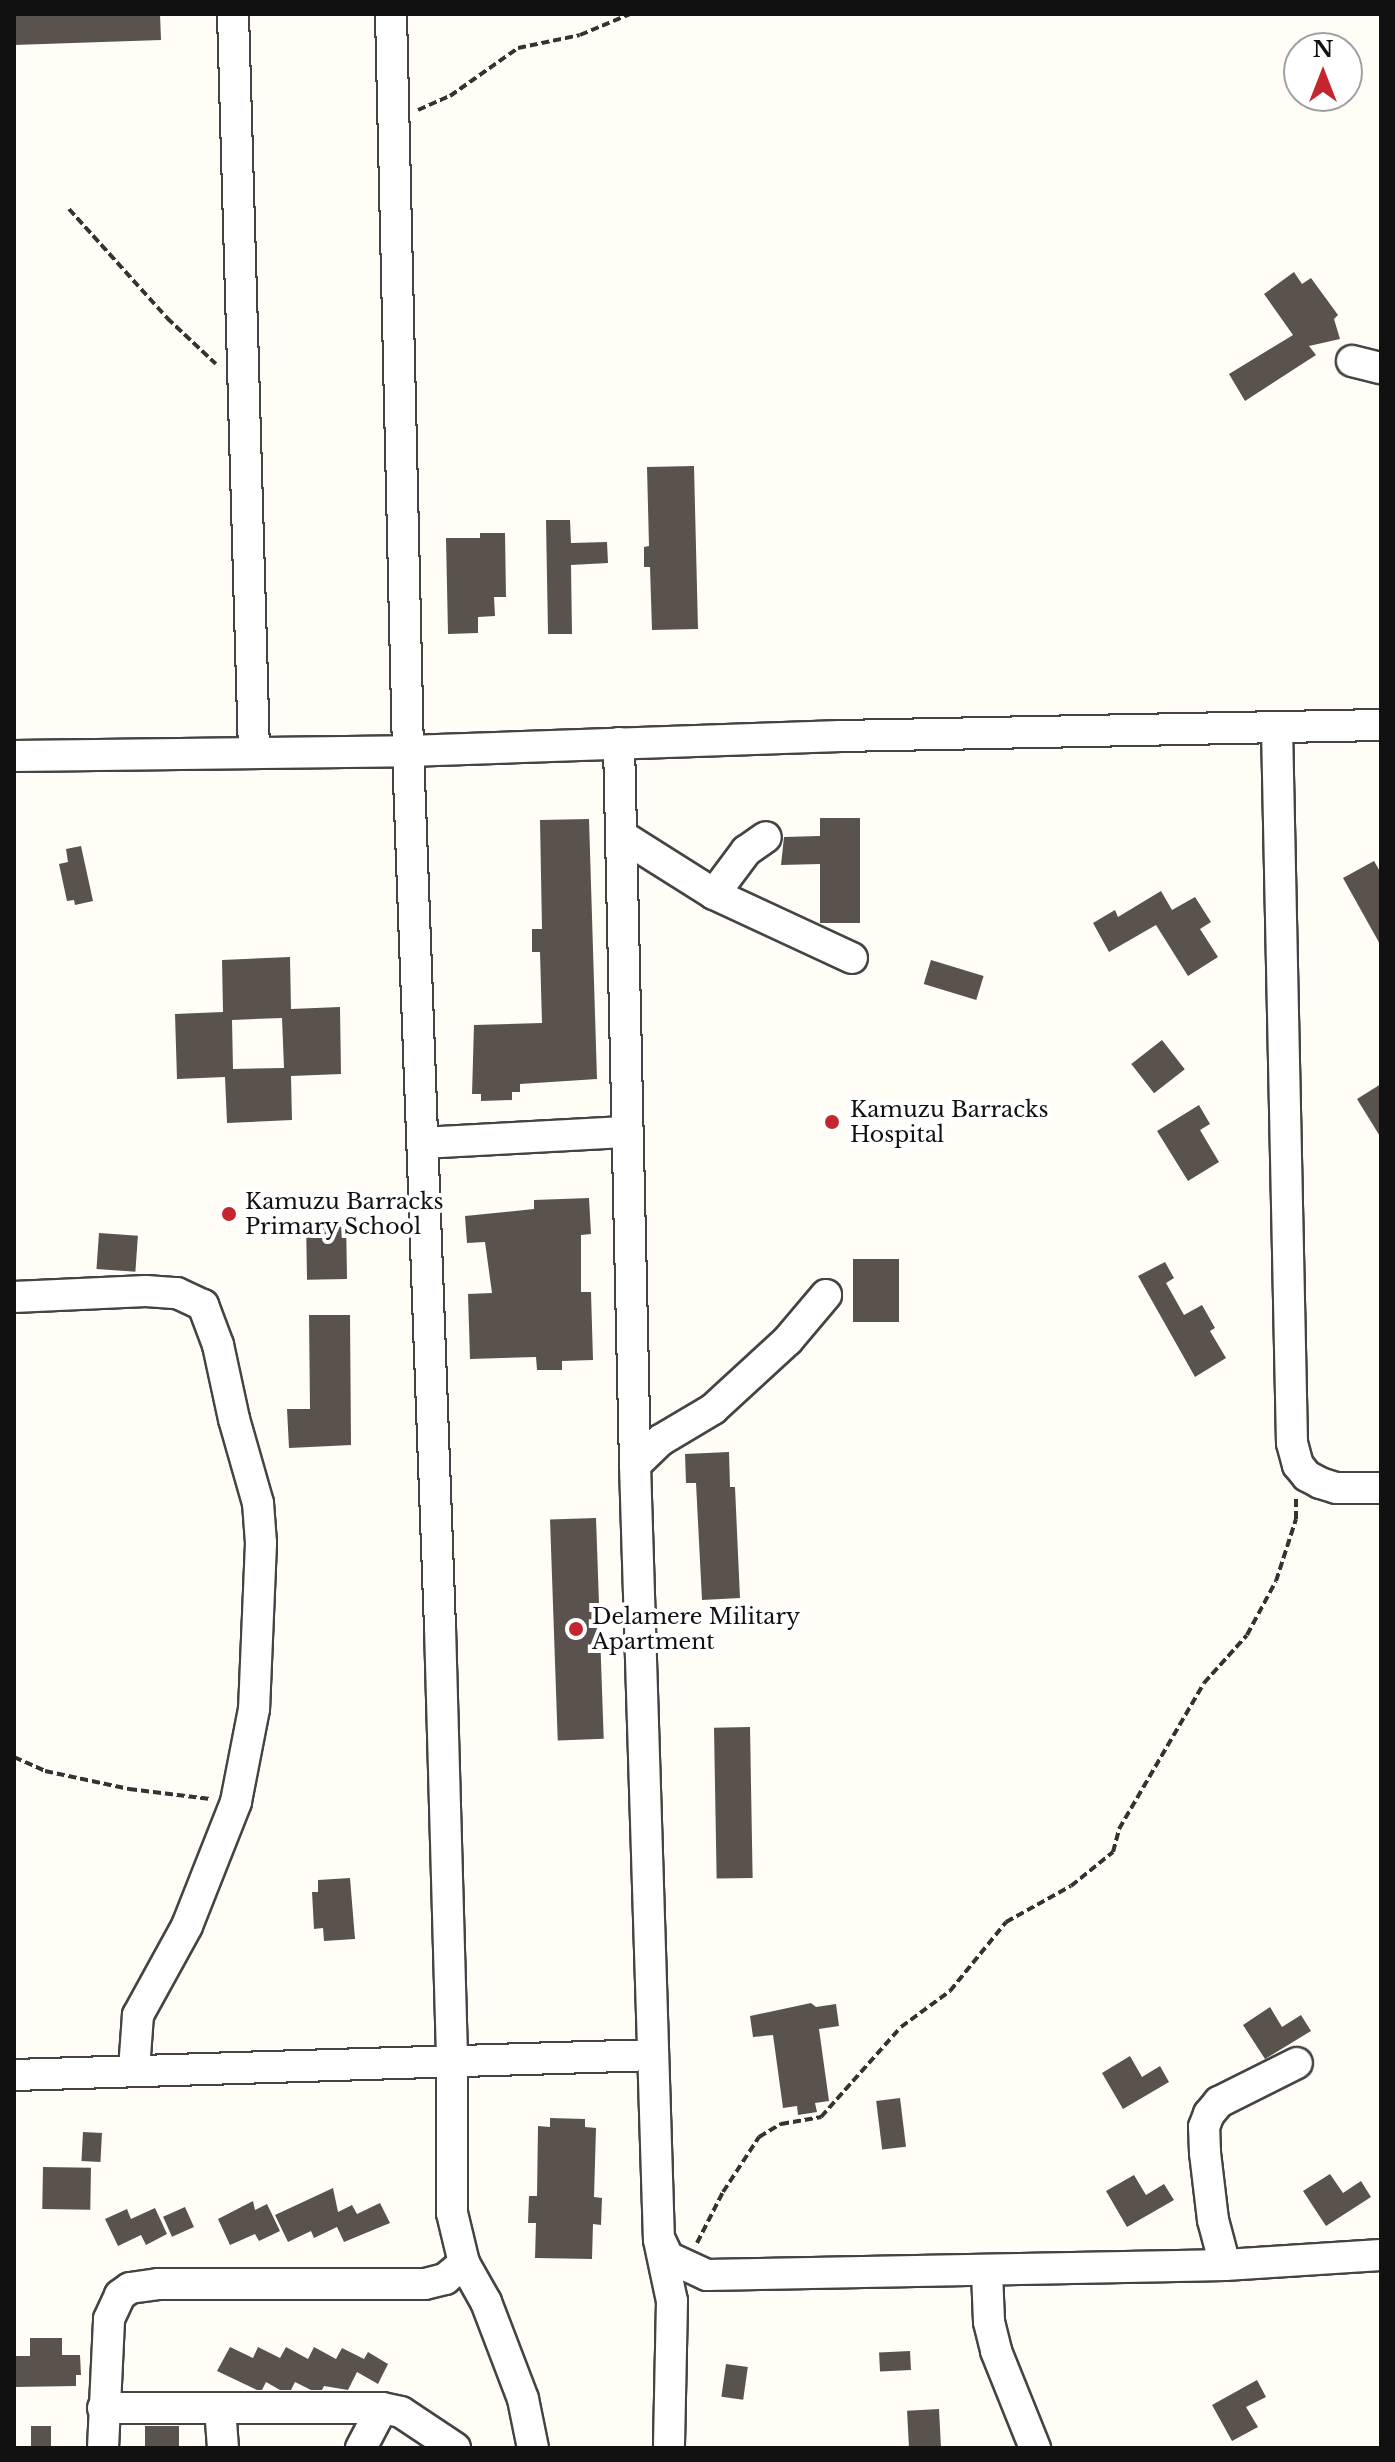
<!DOCTYPE html>
<html>
<head>
<meta charset="utf-8">
<style>
	body { margin:0 }
	#map { position:relative; width:1395px; height:2462px; overflow:hidden; background:#fffdf5; font-family:"Libre Baskerville",serif }
	div>[style] { position:absolute }
	[style*='--x'] { left:calc(var(--x)*1px); top:calc(var(--y)*1px); width:calc(var(--w)*1px); rotate:calc(var(--a)*1deg) }
	.building>* { inset:0; background:#5a524d; transform-origin:0 0 }
	.path>* { height:4px; margin-top:-2px; transform-origin:0; background:repeating-linear-gradient(90deg,#333 0 8px,transparent 0 12px) }
	.roads { filter:drop-shadow(2px 0 #444) drop-shadow(-2px 0 #444) drop-shadow(0 2px #444) drop-shadow(0 -2px #444) }
	.minor>* { height:30px; margin:-15px; padding:0 15px; transform-origin:15px; border-radius:15px; background:#fff }
	.dots>* { width:22px; height:22px; translate:-50% -50%; box-sizing:border-box; border:4px solid #fff; border-radius:50% }
	span { translate:-50% -50%; white-space:nowrap; text-align:center; line-height:1.15; -webkit-text-stroke:8px #fff; paint-order:stroke }
	.poi-label { font-size:22px; color:#111 }
	.left { translate:0 -50%; text-align:left }
	.frame { position:absolute; inset:0; border:16px solid #111; pointer-events:none }
	.north { position:absolute; left:1283px; top:32px; width:80px; height:80px; box-sizing:border-box; background:#fff; border:2px solid #a0a0a0; border-radius:50%; rotate:0deg; font-size:22px; font-weight:700; line-height:32px; text-align:center; color:#111 }
	.north::after { content:''; display:block; margin:auto; width:28px; height:36px; background:#c4262e; clip-path:polygon(50% 0,100% 100%,50% 72%,0 100%) }
</style>
</head>
<body>
<div id="map">
	<div class="building">
		<i style="clip-path:polygon(14px 14px,160px 14px,161px 40px,14px 45px)"></i>
		<i style="clip-path:polygon(1294px 272px,1302px 284px,1311px 278px,1338px 315px,1334px 319px,1340px 339px,1309px 346px,1316px 355px,1245px 401px,1229px 374px,1293px 335px,1264px 294px)"></i>
		<i style="clip-path:polygon(694px 466px,698px 629px,652px 630px,650px 567px,644px 567px,644px 547px,649px 546px,647px 467px)"></i>
		<i style="clip-path:polygon(546px 520px,570px 520px,571px 543px,607px 542px,608px 563px,571px 565px,572px 634px,548px 634px)"></i>
		<i style="clip-path:polygon(480px 533px,505px 533px,506px 597px,494px 597px,495px 616px,478px 617px,478px 633px,448px 634px,446px 538px,480px 538px)"></i>
		<i style="clip-path:polygon(820px 818px,860px 818px,860px 923px,820px 923px,820px 864px,781px 865px,784px 837px,820px 836px)"></i>
		<i style="clip-path:polygon(589px 819px,597px 1079px,520px 1084px,520px 1092px,512px 1092px,512px 1100px,481px 1101px,481px 1094px,472px 1094px,474px 1025px,542px 1023px,540px 952px,532px 952px,532px 929px,542px 929px,540px 820px)"></i>
		<i style="clip-path:polygon(81px 846px,93px 901px,75px 905px,74px 900px,67px 901px,59px 864px,68px 862px,66px 849px)"></i>
		<i style="clip-path:polygon(1374px 861px,1381px 873px,1381px 946px,1343px 878px)"></i>
		<i style="clip-path:polygon(1161px 891px,1172px 910px,1195px 897px,1211px 922px,1200px 929px,1218px 957px,1188px 976px,1156px 925px,1109px 952px,1093px 923px,1115px 910px,1118px 917px)"></i>
		<i style="clip-path:polygon(evenodd,290px 957px,291px 1009px,340px 1007px,341px 1074px,291px 1076px,292px 1120px,227px 1123px,225px 1077px,177px 1079px,175px 1014px,223px 1012px,222px 960px,290px 957px,282px 1018px,284px 1068px,233px 1069px,232px 1020px,282px 1018px)"></i>
		<i style="left:931px;top:960px;width:55px;height:25px;rotate:17deg"></i>
		<i style="left:1162px;top:1040px;width:37px;height:39px;rotate:52deg"></i>
		<i style="clip-path:polygon(1381px 1084px,1381px 1138px,1357px 1099px)"></i>
		<i style="clip-path:polygon(1199px 1105px,1210px 1124px,1200px 1130px,1219px 1162px,1188px 1181px,1157px 1131px)"></i>
		<i style="clip-path:polygon(589px 1198px,591px 1234px,581px 1235px,581px 1292px,591px 1292px,593px 1360px,562px 1361px,562px 1370px,537px 1370px,536px 1357px,470px 1359px,468px 1294px,492px 1293px,485px 1242px,467px 1243px,465px 1216px,534px 1209px,534px 1200px)"></i>
		<i style="left:346px;top:1220px;width:59px;height:40px;rotate:89deg"></i>
		<i style="left:99px;top:1233px;width:39px;height:36px;rotate:4deg"></i>
		<i style="left:853px;top:1259px;width:46px;height:63px"></i>
		<i style="clip-path:polygon(1165px 1262px,1174px 1278px,1166px 1283px,1184px 1315px,1202px 1305px,1215px 1328px,1210px 1331px,1226px 1358px,1195px 1377px,1138px 1276px)"></i>
		<i style="clip-path:polygon(309px 1315px,350px 1315px,351px 1445px,289px 1448px,287px 1409px,310px 1409px)"></i>
		<i style="clip-path:polygon(729px 1452px,730px 1487px,735px 1487px,740px 1598px,702px 1600px,696px 1483px,686px 1483px,685px 1454px)"></i>
		<i style="left:596px;top:1518px;width:221px;height:46px;rotate:88deg"></i>
		<i style="left:750px;top:1727px;width:151px;height:36px;rotate:89deg"></i>
		<i style="clip-path:polygon(350px 1878px,355px 1939px,324px 1941px,323px 1928px,314px 1929px,312px 1892px,318px 1892px,318px 1880px)"></i>
		<i style="clip-path:polygon(811px 2003px,816px 2007px,836px 2004px,839px 2026px,819px 2029px,829px 2101px,815px 2103px,817px 2112px,798px 2115px,797px 2106px,783px 2108px,773px 2035px,753px 2037px,750px 2016px)"></i>
		<i style="clip-path:polygon(1270px 2007px,1282px 2027px,1301px 2015px,1311px 2031px,1265px 2059px,1243px 2025px)"></i>
		<i style="clip-path:polygon(1130px 2056px,1142px 2077px,1160px 2066px,1169px 2082px,1123px 2109px,1102px 2073px)"></i>
		<i style="left:900px;top:2098px;width:49px;height:24px;rotate:83deg"></i>
		<i style="clip-path:polygon(550px 2118px,585px 2119px,585px 2127px,596px 2128px,594px 2197px,602px 2198px,601px 2225px,593px 2224px,592px 2259px,535px 2258px,536px 2223px,528px 2223px,529px 2196px,537px 2196px,538px 2126px,550px 2127px)"></i>
		<i style="left:83px;top:2132px;width:19px;height:29px;rotate:3deg"></i>
		<i style="left:43px;top:2167px;width:48px;height:42px;rotate:1deg"></i>
		<i style="clip-path:polygon(1330px 2174px,1343px 2193px,1361px 2181px,1371px 2197px,1326px 2226px,1303px 2191px)"></i>
		<i style="clip-path:polygon(1134px 2175px,1146px 2195px,1164px 2184px,1174px 2200px,1127px 2227px,1106px 2191px)"></i>
		<i style="clip-path:polygon(333px 2188px,338px 2212px,352px 2205px,357px 2214px,380px 2203px,390px 2223px,344px 2242px,337px 2227px,314px 2238px,311px 2231px,288px 2242px,275px 2215px)"></i>
		<i style="clip-path:polygon(253px 2201px,255px 2210px,267px 2204px,280px 2231px,259px 2241px,255px 2234px,230px 2245px,218px 2219px)"></i>
		<i style="left:185px;top:2207px;width:22px;height:24px;rotate:66deg"></i>
		<i style="clip-path:polygon(155px 2208px,167px 2234px,146px 2245px,141px 2235px,118px 2246px,105px 2219px,127px 2209px,131px 2219px)"></i>
		<i style="clip-path:polygon(30px 2338px,62px 2338px,62px 2355px,80px 2355px,81px 2375px,76px 2375px,76px 2386px,14px 2387px,14px 2356px,30px 2356px)"></i>
		<i style="clip-path:polygon(230px 2347px,253px 2358px,258px 2347px,280px 2358px,286px 2347px,308px 2359px,314px 2347px,336px 2359px,342px 2348px,364px 2359px,368px 2352px,388px 2364px,378px 2384px,357px 2372px,348px 2390px,324px 2386px,322px 2390px,311px 2390px,295px 2382px,291px 2390px,280px 2390px,266px 2382px,262px 2390px,257px 2390px,217px 2371px)"></i>
		<i style="left:910px;top:2351px;width:19px;height:31px;rotate:87deg"></i>
		<i style="left:726px;top:2364px;width:22px;height:33px;rotate:8deg"></i>
		<i style="clip-path:polygon(1257px 2380px,1266px 2397px,1246px 2407px,1258px 2427px,1232px 2441px,1212px 2405px)"></i>
		<i style="left:939px;top:2409px;width:39px;height:32px;rotate:87deg"></i>
		<i style="left:31px;top:2426px;width:20px;height:22px"></i>
		<i style="left:145px;top:2426px;width:34px;height:22px"></i>
	</div>
	<div class="path">
		<i style="--x:418;--y:110;--w:35;--a:-24"></i>
		<i style="--x:450;--y:96;--w:83;--a:-35.2"></i>
		<i style="--x:518;--y:48;--w:63;--a:-11.8"></i>
		<i style="--x:580;--y:35;--w:54;--a:-22.8"></i>
		<i style="--x:69;--y:209;--w:147;--a:48"></i>
		<i style="--x:167;--y:318;--w:67;--a:43.2"></i>
		<i style="--x:14;--y:1757;--w:34;--a:24"></i>
		<i style="--x:45;--y:1771;--w:86;--a:12.1"></i>
		<i style="--x:129;--y:1789;--w:82;--a:7"></i>
		<i style="--x:697;--y:2243;--w:57;--a:-63"></i>
		<i style="--x:723;--y:2192;--w:66;--a:-56.8"></i>
		<i style="--x:759;--y:2137;--w:26;--a:-31"></i>
		<i style="--x:781;--y:2124;--w:41;--a:-9.9"></i>
		<i style="--x:821;--y:2117;--w:120;--a:-48.4"></i>
		<i style="--x:901;--y:2027;--w:61;--a:-36.3"></i>
		<i style="--x:950;--y:1991;--w:89;--a:-50.9"></i>
		<i style="--x:1006;--y:1922;--w:74;--a:-29"></i>
		<i style="--x:1071;--y:1886;--w:54;--a:-39"></i>
		<i style="--x:1113;--y:1852;--w:24;--a:-75"></i>
		<i style="--x:1119;--y:1829;--w:169;--a:-59.8"></i>
		<i style="--x:1204;--y:1683;--w:64;--a:-48.1"></i>
		<i style="--x:1247;--y:1635;--w:61;--a:-61.8"></i>
		<i style="--x:1276;--y:1581;--w:65;--a:-72.1"></i>
		<i style="--x:1296;--y:1519;--w:20;--a:-90"></i>
	</div>
	<div class="roads">
		<div class="minor">
			<i style="--x:233;--y:14;--w:737;--a:88.37"></i>
			<i style="--x:391;--y:14;--w:737;--a:88.68"></i>
			<i style="--x:408;--y:751;--w:877;--a:87.91"></i>
			<i style="--x:440;--y:1627;--w:434;--a:88.4"></i>
			<i style="--x:452;--y:2061;--w:152;--a:90"></i>
			<i style="--x:452;--y:2213;--w:51;--a:76.5"></i>
			<i style="--x:464;--y:2263;--w:45;--a:60.6"></i>
			<i style="--x:486;--y:2302;--w:104;--a:69.1"></i>
			<i style="--x:523;--y:2399;--w:50;--a:78.5"></i>
			<i style="--x:1352;--y:361;--w:30;--a:14"></i>
			<i style="--x:1277;--y:727;--w:716;--a:88.8"></i>
			<i style="--x:1292;--y:1443;--w:23;--a:75"></i>
			<i style="--x:1298;--y:1465;--w:14;--a:51"></i>
			<i style="--x:1307;--y:1476;--w:15;--a:28"></i>
			<i style="--x:1320;--y:1483;--w:17;--a:17"></i>
			<i style="--x:1336;--y:1488;--w:45;--a:0"></i>
			<i style="--x:619;--y:743;--w:722;--a:88.73"></i>
			<i style="--x:635;--y:1465;--w:775;--a:88.23"></i>
			<i style="--x:659;--y:2240;--w:62;--a:78"></i>
			<i style="--x:672;--y:2301;--w:147;--a:91.2"></i>
			<i style="--x:14;--y:756;--w:394;--a:-0.7"></i>
			<i style="--x:408;--y:751;--w:433;--a:-2"></i>
			<i style="--x:841;--y:736;--w:540;--a:-1.17"></i>
			<i style="--x:622;--y:836;--w:109;--a:32.2"></i>
			<i style="--x:714;--y:894;--w:152;--a:24.9"></i>
			<i style="--x:714;--y:894;--w:54;--a:-53.3"></i>
			<i style="--x:746;--y:851;--w:24;--a:-35"></i>
			<i style="--x:423;--y:1143;--w:205;--a:-3.1"></i>
			<i style="--x:14;--y:1297;--w:132;--a:-2.6"></i>
			<i style="--x:146;--y:1291;--w:31;--a:4"></i>
			<i style="--x:177;--y:1293;--w:29;--a:25"></i>
			<i style="--x:203;--y:1305;--w:43;--a:69.4"></i>
			<i style="--x:218;--y:1345;--w:76;--a:77.8"></i>
			<i style="--x:234;--y:1419;--w:87;--a:74.1"></i>
			<i style="--x:258;--y:1503;--w:40;--a:85.7"></i>
			<i style="--x:261;--y:1543;--w:166;--a:92.4"></i>
			<i style="--x:254;--y:1709;--w:95;--a:101"></i>
			<i style="--x:236;--y:1802;--w:133;--a:111.6"></i>
			<i style="--x:187;--y:1926;--w:102;--a:118.8"></i>
			<i style="--x:138;--y:2015;--w:55;--a:94.2"></i>
			<i style="--x:635;--y:1465;--w:36;--a:-44"></i>
			<i style="--x:661;--y:1440;--w:61;--a:-30.8"></i>
			<i style="--x:713;--y:1409;--w:102;--a:-42.6"></i>
			<i style="--x:788;--y:1340;--w:59;--a:-49.8"></i>
			<i style="--x:14;--y:2075;--w:639;--a:-1.79"></i>
			<i style="--x:661;--y:2242;--w:17;--a:65"></i>
			<i style="--x:668;--y:2257;--w:43;--a:24.8"></i>
			<i style="--x:707;--y:2275;--w:518;--a:-1.11"></i>
			<i style="--x:1225;--y:2265;--w:156;--a:-3.7"></i>
			<i style="--x:1225;--y:2265;--w:47;--a:-104.9"></i>
			<i style="--x:1213;--y:2220;--w:67;--a:-96.8"></i>
			<i style="--x:1205;--y:2153;--w:26;--a:-92"></i>
			<i style="--x:1204;--y:2127;--w:14;--a:-69"></i>
			<i style="--x:1209;--y:2114;--w:16;--a:-50"></i>
			<i style="--x:1219;--y:2102;--w:87;--a:-26.6"></i>
			<i style="--x:987;--y:2272;--w:50;--a:87.7"></i>
			<i style="--x:989;--y:2322;--w:30;--a:76"></i>
			<i style="--x:996;--y:2351;--w:105;--a:68.1"></i>
			<i style="--x:103;--y:2408;--w:279;--a:0"></i>
			<i style="--x:382;--y:2408;--w:19;--a:12"></i>
			<i style="--x:401;--y:2412;--w:65;--a:33.7"></i>
			<i style="--x:220;--y:2408;--w:40;--a:85.7"></i>
			<i style="--x:103;--y:2448;--w:129;--a:-87.3"></i>
			<i style="--x:109;--y:2319;--w:26;--a:-65"></i>
			<i style="--x:120;--y:2295;--w:12;--a:-35"></i>
			<i style="--x:130;--y:2288;--w:28;--a:-8"></i>
			<i style="--x:158;--y:2284;--w:267;--a:0"></i>
			<i style="--x:425;--y:2284;--w:21;--a:-14"></i>
			<i style="--x:445;--y:2279;--w:25;--a:-40"></i>
			<i style="--x:361;--y:2448;--w:45;--a:-62.3"></i>
		</div>
	</div>
	<div class="dots">
		<i style="left:832px;top:1122px;background:#c4262e"></i>
		<i style="left:229px;top:1214px;background:#c4262e"></i>
		<i style="left:576px;top:1629px;background:#c4262e"></i>
	</div>
	<div class="poi-label">
		<span class="left" style="left:850px;top:1122px">Kamuzu Barracks<br>Hospital</span>
		<span class="left" style="left:245px;top:1214px">Kamuzu Barracks<br>Primary School</span>
		<span class="left" style="left:592px;top:1629px">Delamere Military<br>Apartment</span>
	</div>
	<div class="frame"></div>
	<div class="north">N</div>
</div>
</body>
</html>
